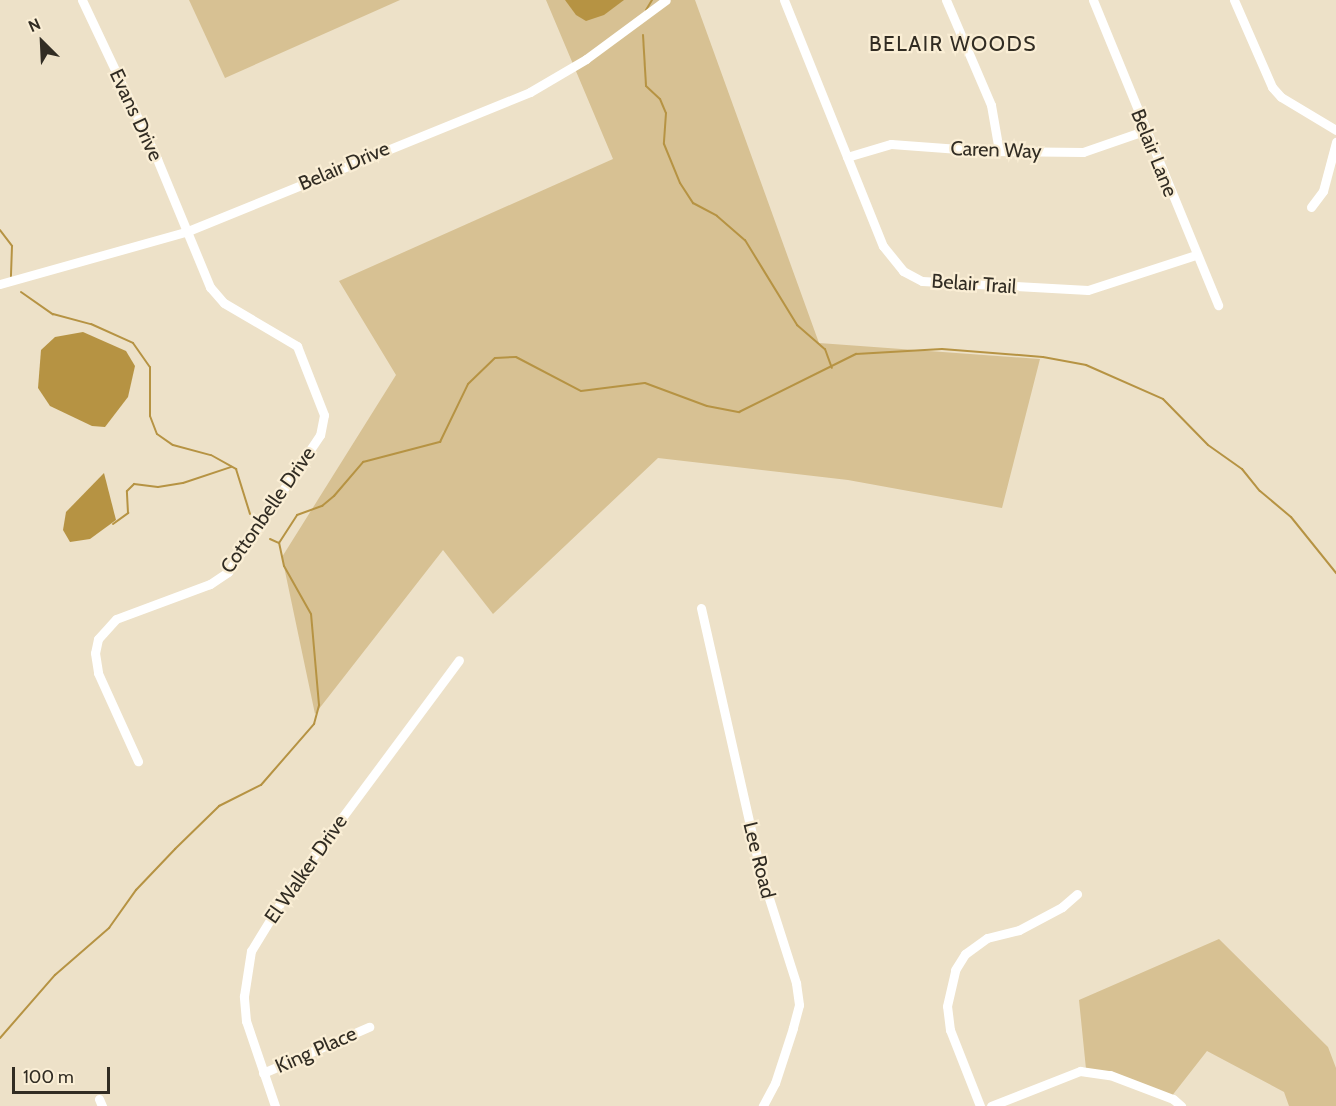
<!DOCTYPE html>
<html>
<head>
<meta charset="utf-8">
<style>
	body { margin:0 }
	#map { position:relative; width:1336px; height:1106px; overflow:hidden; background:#ede1c8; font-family:Cabin,sans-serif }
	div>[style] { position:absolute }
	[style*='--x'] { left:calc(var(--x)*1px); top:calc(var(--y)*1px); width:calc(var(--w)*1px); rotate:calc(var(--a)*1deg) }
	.green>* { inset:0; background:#d7c193 }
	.water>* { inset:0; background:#b69343 }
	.stream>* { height:2px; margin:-1px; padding:0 1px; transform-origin:1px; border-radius:1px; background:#b69343 }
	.minor>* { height:9px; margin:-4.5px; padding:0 4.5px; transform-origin:4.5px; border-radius:4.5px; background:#fff }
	span { translate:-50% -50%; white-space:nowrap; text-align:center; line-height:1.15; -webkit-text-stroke:4.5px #faeed5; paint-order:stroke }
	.street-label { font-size:20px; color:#312c23 }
	.neighbourhood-label { font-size:21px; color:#312c23; letter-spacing:1.5px }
	.north { position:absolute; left:12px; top:12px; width:60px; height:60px; -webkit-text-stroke:4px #faeed5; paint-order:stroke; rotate:336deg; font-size:16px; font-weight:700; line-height:24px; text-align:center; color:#312c23 }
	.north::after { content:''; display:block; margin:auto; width:21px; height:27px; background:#312c23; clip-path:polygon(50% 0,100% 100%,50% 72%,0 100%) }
	.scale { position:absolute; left:12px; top:1067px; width:98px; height:27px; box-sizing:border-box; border:3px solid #312c23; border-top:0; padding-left:8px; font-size:18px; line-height:21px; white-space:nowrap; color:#312c23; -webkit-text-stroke:4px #faeed5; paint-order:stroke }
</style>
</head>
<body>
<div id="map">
	<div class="green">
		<i style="clip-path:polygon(189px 0,400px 0,225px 78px)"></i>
		<i style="clip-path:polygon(546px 0,695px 0,819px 343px,1040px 359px,1002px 508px,848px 480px,658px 458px,493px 614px,443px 550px,315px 714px,282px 557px,396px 375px,339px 281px,613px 159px)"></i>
		<i style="clip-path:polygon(1219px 939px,1328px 1047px,1336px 1068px,1336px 1106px,1289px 1106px,1284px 1092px,1207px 1051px,1171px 1097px,1086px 1069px,1079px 1000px)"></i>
	</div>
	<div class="water">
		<i style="clip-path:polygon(565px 0,624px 0,604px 15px,586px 21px,576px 15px)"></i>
		<i style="clip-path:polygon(83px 332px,126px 351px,135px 366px,128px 397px,105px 427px,92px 426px,50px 406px,38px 388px,41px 350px,55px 337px)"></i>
		<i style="clip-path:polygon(104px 473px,116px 520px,90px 539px,70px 542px,63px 530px,66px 512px)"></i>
	</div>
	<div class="stream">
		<i style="--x:646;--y:10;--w:12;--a:-59"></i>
		<i style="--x:643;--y:35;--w:51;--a:86.6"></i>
		<i style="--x:646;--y:86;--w:19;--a:43"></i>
		<i style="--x:660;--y:99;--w:15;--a:67"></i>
		<i style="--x:666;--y:113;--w:31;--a:94"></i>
		<i style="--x:664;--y:144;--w:42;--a:67.7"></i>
		<i style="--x:680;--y:183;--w:24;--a:57"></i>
		<i style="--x:693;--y:203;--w:27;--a:28"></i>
		<i style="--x:717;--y:216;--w:37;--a:41"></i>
		<i style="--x:745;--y:240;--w:100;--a:58.5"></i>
		<i style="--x:797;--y:325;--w:37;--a:41"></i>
		<i style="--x:825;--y:349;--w:20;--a:70"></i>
		<i style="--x:0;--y:230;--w:20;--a:53"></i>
		<i style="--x:12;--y:246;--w:30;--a:92"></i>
		<i style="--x:21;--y:292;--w:39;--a:35"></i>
		<i style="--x:53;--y:314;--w:39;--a:15"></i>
		<i style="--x:91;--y:324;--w:46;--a:24.3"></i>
		<i style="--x:133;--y:343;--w:29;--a:55"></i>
		<i style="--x:150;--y:367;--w:49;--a:90"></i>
		<i style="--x:150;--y:416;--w:19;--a:69"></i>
		<i style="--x:157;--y:434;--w:19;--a:35"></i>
		<i style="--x:173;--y:445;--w:39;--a:15"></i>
		<i style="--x:211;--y:455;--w:29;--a:29"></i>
		<i style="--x:236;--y:469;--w:47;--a:72.7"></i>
		<i style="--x:113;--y:524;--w:19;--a:-36"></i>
		<i style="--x:128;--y:513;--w:22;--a:-93"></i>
		<i style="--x:127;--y:491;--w:10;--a:-45"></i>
		<i style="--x:134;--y:484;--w:24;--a:7"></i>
		<i style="--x:158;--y:487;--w:25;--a:-9"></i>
		<i style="--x:183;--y:483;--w:51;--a:-18.4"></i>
		<i style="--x:270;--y:539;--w:10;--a:24"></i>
		<i style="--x:0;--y:1038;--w:84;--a:-48.9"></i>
		<i style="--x:55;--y:975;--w:72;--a:-41"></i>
		<i style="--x:109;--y:928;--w:47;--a:-54.6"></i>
		<i style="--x:136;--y:890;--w:57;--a:-46.4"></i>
		<i style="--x:175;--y:849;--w:62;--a:-44.3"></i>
		<i style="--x:219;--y:806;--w:47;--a:-26.6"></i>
		<i style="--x:261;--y:785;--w:81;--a:-49"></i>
		<i style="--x:314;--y:724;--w:20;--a:-75"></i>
		<i style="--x:319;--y:705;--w:91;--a:-95"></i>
		<i style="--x:311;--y:614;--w:55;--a:-119.4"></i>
		<i style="--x:284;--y:566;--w:24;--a:-102"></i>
		<i style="--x:279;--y:543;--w:33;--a:-57"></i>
		<i style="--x:297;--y:515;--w:27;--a:-20"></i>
		<i style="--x:322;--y:506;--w:16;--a:-40"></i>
		<i style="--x:334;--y:496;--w:45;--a:-49.5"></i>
		<i style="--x:363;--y:462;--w:80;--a:-14.6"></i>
		<i style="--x:440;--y:442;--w:64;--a:-64.2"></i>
		<i style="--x:468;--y:384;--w:37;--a:-44"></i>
		<i style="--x:495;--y:358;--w:21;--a:-3"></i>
		<i style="--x:516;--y:357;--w:73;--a:27.6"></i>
		<i style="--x:581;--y:391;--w:64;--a:-7.1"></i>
		<i style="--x:645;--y:383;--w:66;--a:20.4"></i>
		<i style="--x:707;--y:406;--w:33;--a:11"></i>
		<i style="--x:739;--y:412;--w:131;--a:-26.4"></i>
		<i style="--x:856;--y:354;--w:86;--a:-3.3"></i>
		<i style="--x:942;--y:349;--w:101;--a:4.5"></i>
		<i style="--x:1043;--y:357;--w:44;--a:10.5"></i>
		<i style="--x:1086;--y:365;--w:84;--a:23.8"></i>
		<i style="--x:1163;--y:399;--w:64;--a:45.6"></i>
		<i style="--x:1208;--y:445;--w:42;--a:35.2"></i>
		<i style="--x:1242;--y:469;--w:28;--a:51"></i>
		<i style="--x:1260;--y:491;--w:40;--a:40"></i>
		<i style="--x:1291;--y:517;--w:72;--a:51.2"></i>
	</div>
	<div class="minor">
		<i style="--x:82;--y:0;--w:176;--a:64.7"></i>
		<i style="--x:157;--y:159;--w:139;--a:67.5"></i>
		<i style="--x:210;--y:287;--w:21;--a:49"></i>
		<i style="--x:224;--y:303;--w:85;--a:30.5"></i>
		<i style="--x:297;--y:346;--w:74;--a:68.6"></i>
		<i style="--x:324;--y:415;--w:20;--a:101"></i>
		<i style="--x:320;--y:435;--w:165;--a:123.9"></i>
		<i style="--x:228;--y:572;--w:22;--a:146"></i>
		<i style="--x:210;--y:584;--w:100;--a:159.6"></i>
		<i style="--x:116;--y:619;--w:27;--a:132"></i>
		<i style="--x:98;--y:639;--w:14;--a:102"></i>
		<i style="--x:95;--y:653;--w:20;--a:81"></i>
		<i style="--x:98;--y:673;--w:97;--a:65.6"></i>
		<i style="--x:784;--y:0;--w:265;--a:68.1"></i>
		<i style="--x:883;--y:246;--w:32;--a:51"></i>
		<i style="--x:903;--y:271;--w:21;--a:28"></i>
		<i style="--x:922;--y:281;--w:166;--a:3.1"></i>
		<i style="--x:1088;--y:290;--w:114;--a:-18"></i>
		<i style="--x:946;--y:0;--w:114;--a:66.8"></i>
		<i style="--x:991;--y:105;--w:47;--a:80.1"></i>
		<i style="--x:1093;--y:0;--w:330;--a:67.7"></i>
		<i style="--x:1234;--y:0;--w:95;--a:66.4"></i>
		<i style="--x:1272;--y:87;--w:13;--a:48"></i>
		<i style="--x:1281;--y:97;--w:64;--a:31"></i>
		<i style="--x:847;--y:157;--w:46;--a:-16.5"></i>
		<i style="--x:891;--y:144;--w:95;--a:4.2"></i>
		<i style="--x:986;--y:151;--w:97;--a:0.6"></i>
		<i style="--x:1083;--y:152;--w:65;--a:-19"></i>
		<i style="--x:1311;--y:207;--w:20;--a:-53"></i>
		<i style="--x:1323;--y:191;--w:51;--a:-75.1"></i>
		<i style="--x:0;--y:284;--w:195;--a:-15.7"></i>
		<i style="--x:188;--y:231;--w:369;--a:-22.1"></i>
		<i style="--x:530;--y:92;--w:65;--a:-30.5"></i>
		<i style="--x:586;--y:59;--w:99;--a:-36.4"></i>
		<i style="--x:701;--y:608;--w:269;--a:77.3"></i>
		<i style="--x:760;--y:870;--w:119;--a:72.3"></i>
		<i style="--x:796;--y:983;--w:22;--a:82"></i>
		<i style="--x:799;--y:1005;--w:24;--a:105"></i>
		<i style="--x:793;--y:1028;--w:58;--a:108.1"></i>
		<i style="--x:775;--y:1083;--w:26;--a:118"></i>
		<i style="--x:263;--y:1073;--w:116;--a:-23.5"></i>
		<i style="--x:99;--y:1099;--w:8;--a:67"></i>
		<i style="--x:275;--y:1106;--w:90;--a:-108.8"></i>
		<i style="--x:246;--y:1021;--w:25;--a:-95"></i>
		<i style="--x:244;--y:996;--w:46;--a:-81.2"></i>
		<i style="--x:251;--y:951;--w:73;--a:-58.5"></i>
		<i style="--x:289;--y:889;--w:285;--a:-53.4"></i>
		<i style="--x:980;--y:1106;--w:82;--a:-111.5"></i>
		<i style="--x:950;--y:1030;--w:24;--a:-97"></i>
		<i style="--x:947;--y:1006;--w:37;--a:-77"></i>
		<i style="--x:955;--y:970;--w:19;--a:-58"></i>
		<i style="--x:965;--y:954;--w:27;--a:-36"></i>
		<i style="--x:987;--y:938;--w:33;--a:-14"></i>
		<i style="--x:1019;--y:930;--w:49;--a:-28.1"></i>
		<i style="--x:1062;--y:907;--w:20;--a:-41"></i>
		<i style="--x:991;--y:1106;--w:96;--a:-21.5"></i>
		<i style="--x:1080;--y:1071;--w:30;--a:8"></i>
		<i style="--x:1110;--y:1075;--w:67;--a:20.9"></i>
		<i style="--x:1173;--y:1099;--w:11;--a:41"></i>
	</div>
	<div class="street-label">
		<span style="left:136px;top:115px;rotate:65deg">Evans Drive</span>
		<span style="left:996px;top:150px;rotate:2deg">Caren Way</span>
		<span style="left:1154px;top:153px;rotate:68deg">Belair Lane</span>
		<span style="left:344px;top:166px;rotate:-23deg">Belair Drive</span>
		<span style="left:974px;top:284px;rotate:4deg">Belair Trail</span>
		<span style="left:268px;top:510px;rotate:-55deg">Cottonbelle Drive</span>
		<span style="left:759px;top:860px;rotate:76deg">Lee Road</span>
		<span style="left:306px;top:869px;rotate:-55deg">El Walker Drive</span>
		<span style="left:316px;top:1050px;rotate:-24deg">King Place</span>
	</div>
	<div class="neighbourhood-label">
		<span style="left:953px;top:44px">BELAIR WOODS</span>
	</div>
	<div class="north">N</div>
	<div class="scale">100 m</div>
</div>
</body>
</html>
